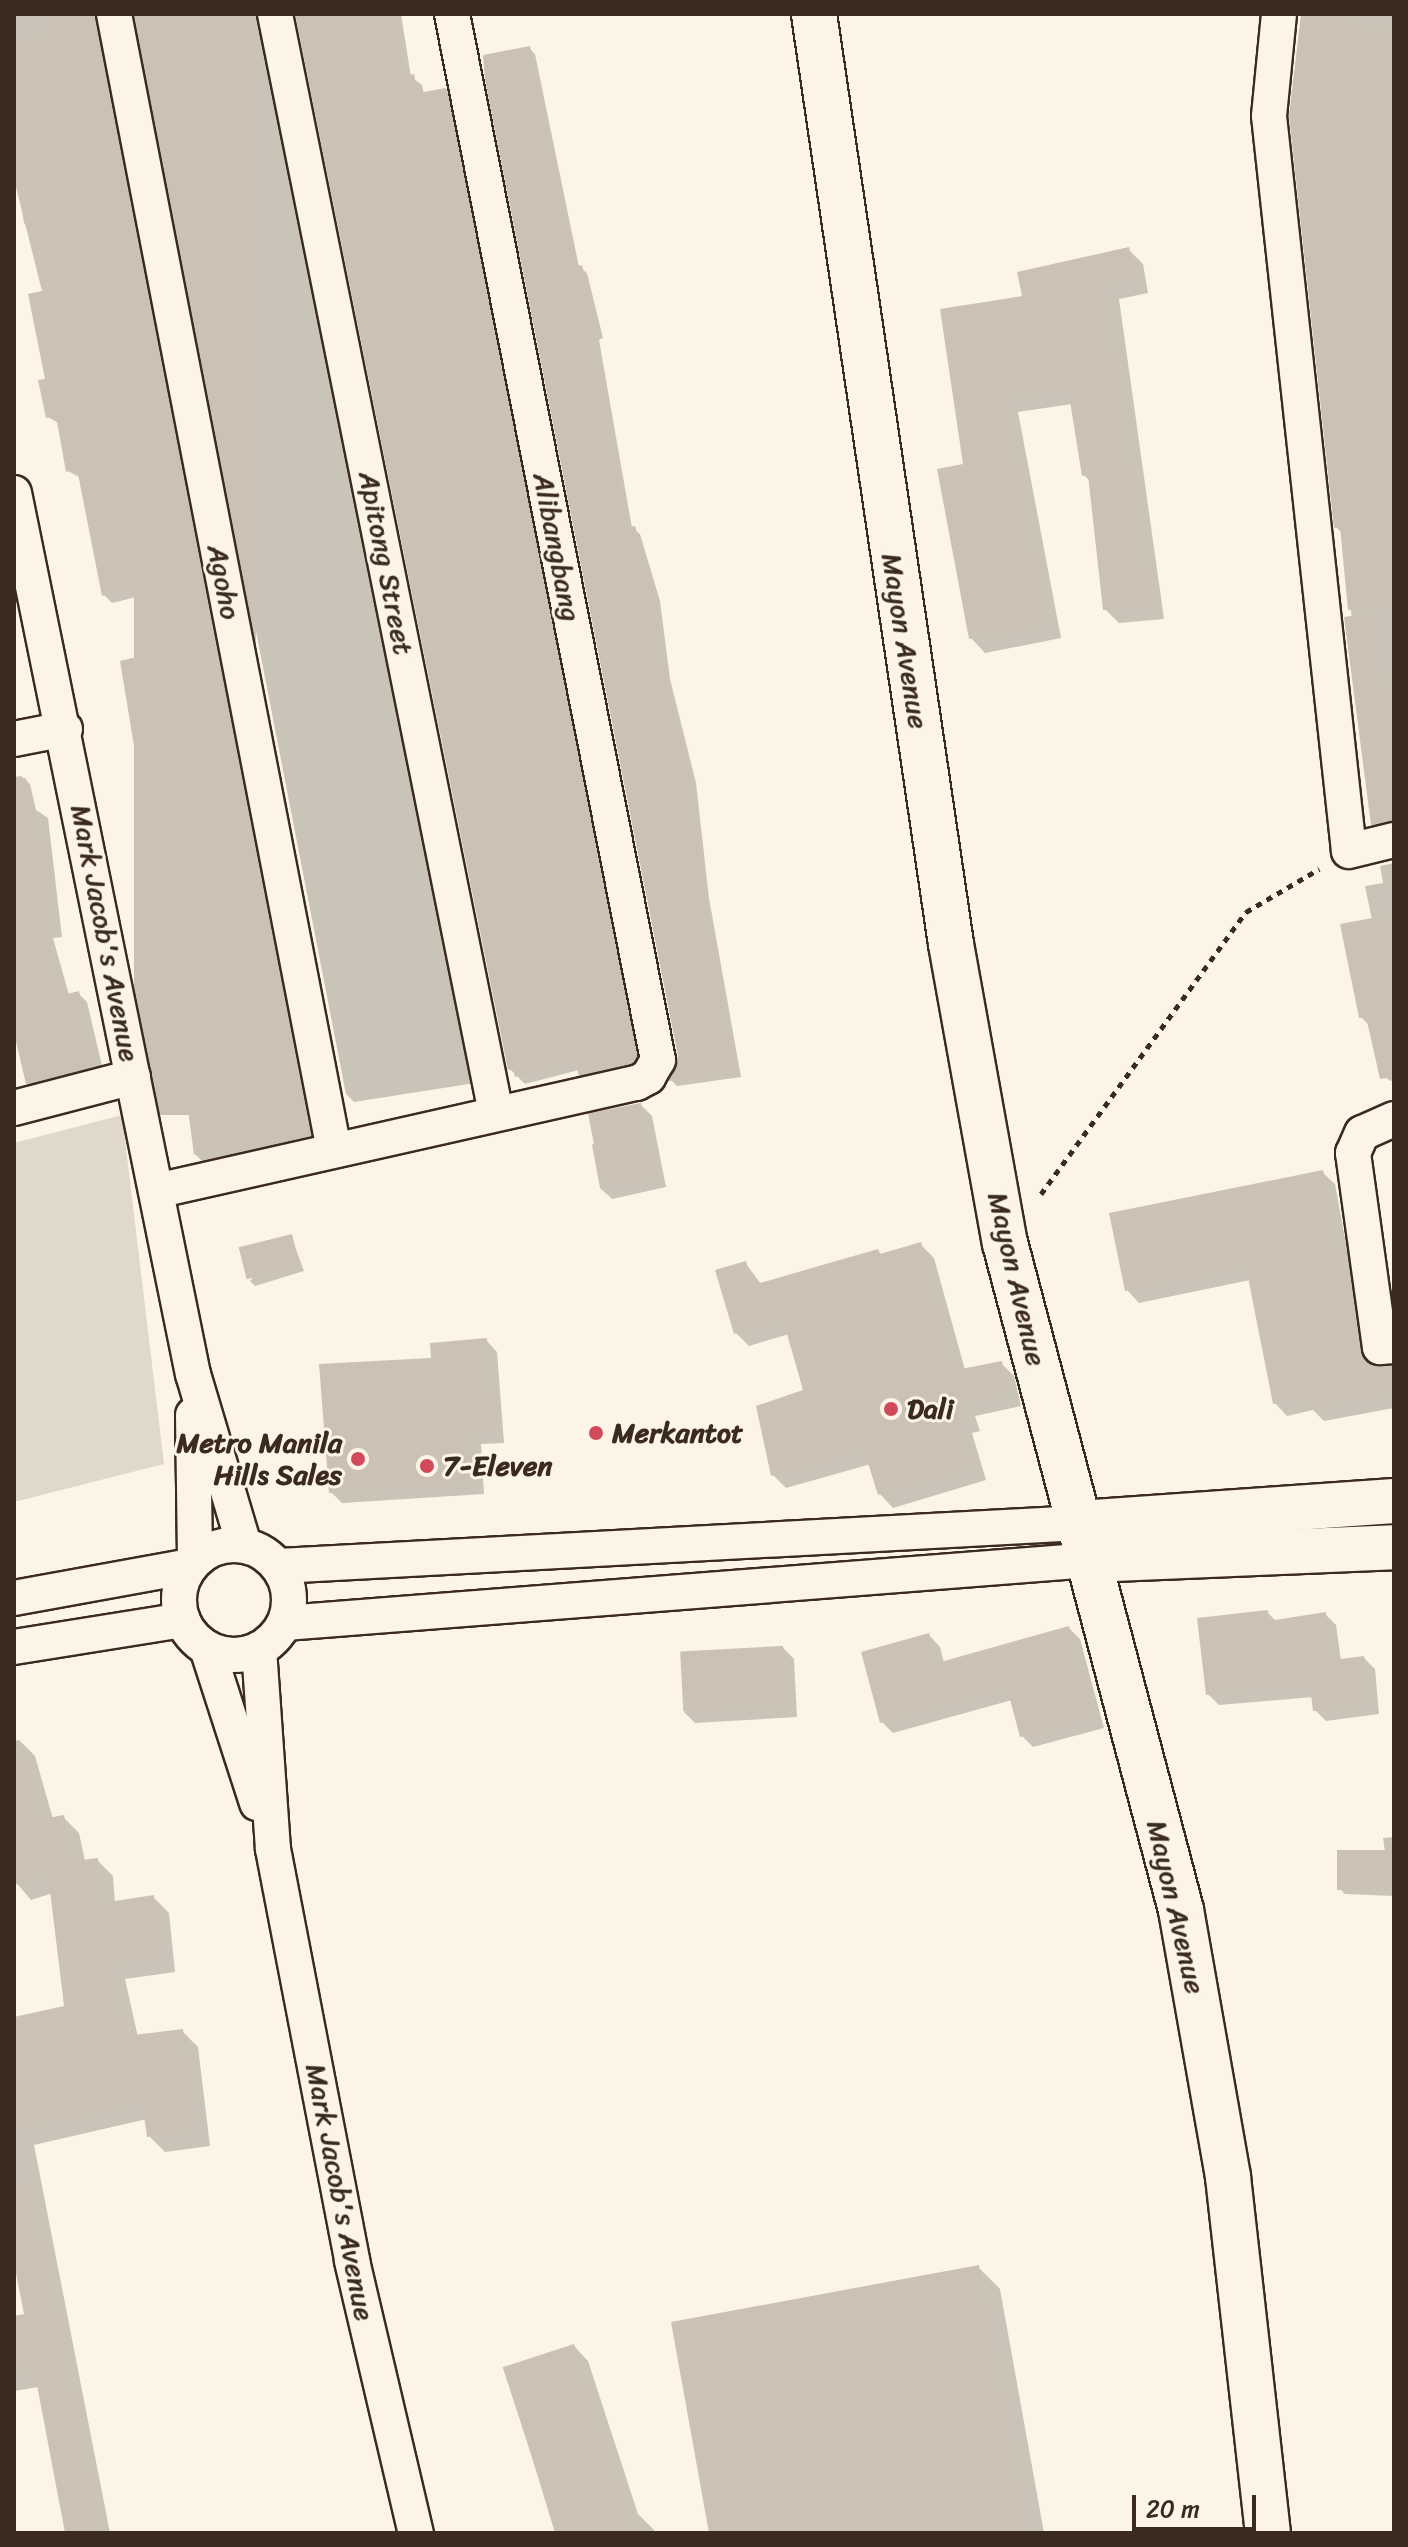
<!DOCTYPE html>
<html>
<head>
<meta charset="utf-8">
<style>
	body { margin:0 }
	#map { position:relative; width:1408px; height:2547px; overflow:hidden; background:#fcf5e5; font-family:Sriracha,sans-serif }
	div>[style] { position:absolute }
	[style*='--x'] { left:calc(var(--x)*1px); top:calc(var(--y)*1px); width:calc(var(--w)*1px); rotate:calc(var(--a)*1deg) }
	.green>* { inset:0; background:#e0d8c8 }
	.shadow>* { inset:0; background:#0003 }
	.building>* { inset:0; background:#ccc2b3; transform-origin:0 0 }
	.path>* { height:5px; margin-top:-2.5px; transform-origin:0; background:repeating-linear-gradient(90deg,#3b2a1e 0 6px,transparent 0 12px) }
	.roads { filter:drop-shadow(2px 0 #3b2a1e) drop-shadow(-2px 0 #3b2a1e) drop-shadow(0 2px #3b2a1e) drop-shadow(0 -2px #3b2a1e) }
	.street>* { height:34px; margin:-17px; padding:0 17px; transform-origin:17px; border-radius:17px; background:#fcf5e5 }
	.street>.ring { margin:-17px; padding:0; box-sizing:content-box; background:none; border:34px solid #fcf5e5; border-radius:50% }
	.secondary>* { height:44px; margin:-22px; padding:0 22px; transform-origin:22px; border-radius:22px; background:#fcf5e5 }
	.dots>* { width:22px; height:22px; translate:-50% -50%; box-sizing:border-box; border:4px solid #fcf5e5; border-radius:50% }
	span { translate:-50% -50%; white-space:nowrap; text-align:center; line-height:1.15; -webkit-text-stroke:6px #fcf5e5; paint-order:stroke }
	.street-label { font-size:28px; color:#3b2a1e }
	.poi-label { font-size:28px; color:#3b2a1e; font-weight:700 }
	.left { translate:0 -50%; text-align:left }
	.right { translate:-100% -50%; text-align:right }
	.frame { position:absolute; inset:0; border:16px solid #3b2a1e; pointer-events:none }
	.scale { position:absolute; left:1132px; top:2495px; width:124px; height:36px; box-sizing:border-box; border:4px solid #3b2a1e; border-top:0; padding-left:10px; font-size:24px; line-height:28px; white-space:nowrap; color:#3b2a1e; -webkit-text-stroke:6px #fcf5e5; paint-order:stroke }
</style>
</head>
<body>
<div id="map">
	<div class="green">
		<i style="clip-path:polygon(122px 1115px,164px 1464px,14px 1502px,14px 1143px)"></i>
	</div>
	<div class="shadow">
		<i style="clip-path:polygon(14px 14px,104px 14px,232px 697px,185px 706px,187px 713px,177px 715px,185px 779px,239px 769px,247px 777px,318px 1144px,204px 1163px,196px 1155px,216px 886px,204px 828px,158px 839px,150px 830px,168px 652px,157px 592px,112px 603px,104px 595px,81px 478px,68px 471px,60px 424px,48px 417px,44px 293px,31px 230px,24px 223px,14px 152px)"></i>
		<i style="clip-path:polygon(136px 14px,267px 14px,475px 1083px,354px 1102px,346px 1094px)"></i>
		<i style="clip-path:polygon(297px 14px,401px 14px,411px 77px,422px 85px,424px 94px,446px 90px,454px 98px,644px 1066px,589px 1083px,579px 1070px,525px 1084px,510px 1069px)"></i>
		<i style="clip-path:polygon(1303px 14px,1394px 14px,1394px 831px,1382px 834px,1373px 824px,1343px 534px,1336px 527px)"></i>
		<i style="clip-path:polygon(529px 48px,535px 54px,579px 267px,587px 273px,603px 338px,599px 340px,632px 528px,640px 534px,660px 601px,670px 679px,696px 783px,709px 898px,741px 1077px,677px 1086px,671px 1080px,680px 1056px)"></i>
		<i style="clip-path:polygon(1129px 250px,1143px 264px,1148px 293px,1119px 299px,1164px 619px,1119px 623px,1105px 609px,1091px 482px,1084px 475px,1072px 404px,1018px 412px,1061px 638px,985px 653px,971px 638px,966px 465px,1024px 298px)"></i>
		<i style="clip-path:polygon(21px 776px,30px 784px,36px 810px,48px 818px,62px 937px,53px 938px,69px 995px,78px 993px,87px 1002px,104px 1074px,37px 1092px,28px 1083px,14px 1024px,14px 777px)"></i>
		<i style="clip-path:polygon(1394px 863px,1394px 1080px,1390px 1081px,1380px 1071px,1370px 1026px,1361px 1017px,1372px 920px,1365px 886px,1383px 883px,1380px 866px)"></i>
		<i style="clip-path:polygon(641px 1105px,652px 1116px,666px 1187px,612px 1199px,600px 1188px,592px 1145px)"></i>
		<i style="clip-path:polygon(1322px 1172px,1335px 1184px,1352px 1277px,1362px 1290px,1372px 1365px,1394px 1368px,1394px 1408px,1324px 1421px,1313px 1410px,1287px 1416px,1275px 1403px,1250px 1280px,1139px 1303px,1127px 1290px)"></i>
		<i style="clip-path:polygon(291px 1236px,304px 1271px,255px 1286px,250px 1281px)"></i>
		<i style="clip-path:polygon(921px 1245px,934px 1258px,965px 1370px,1001px 1363px,1014px 1376px,1021px 1406px,975px 1416px,980px 1431px,972px 1433px,986px 1480px,893px 1508px,880px 1494px,871px 1464px,786px 1488px,773px 1475px,805px 1391px,789px 1334px,749px 1346px,736px 1333px,746px 1264px,761px 1284px,878px 1251px,882px 1255px)"></i>
		<i style="clip-path:polygon(486px 1340px,497px 1352px,504px 1443px,481px 1444px,484px 1494px,342px 1503px,331px 1492px,433px 1359px)"></i>
		<i style="clip-path:polygon(1267px 1612px,1277px 1622px,1325px 1614px,1336px 1625px,1341px 1661px,1364px 1658px,1375px 1669px,1379px 1714px,1326px 1721px,1315px 1710px,1313px 1697px,1219px 1705px,1208px 1694px)"></i>
		<i style="clip-path:polygon(1069px 1628px,1080px 1639px,1104px 1728px,1033px 1747px,1022px 1736px,1012px 1700px,893px 1733px,882px 1722px,929px 1635px,940px 1647px,944px 1663px)"></i>
		<i style="clip-path:polygon(783px 1648px,794px 1659px,797px 1717px,695px 1723px,684px 1712px)"></i>
		<i style="clip-path:polygon(19px 1740px,35px 1756px,53px 1819px,63px 1817px,79px 1833px,85px 1861px,97px 1860px,113px 1876px,115px 1903px,153px 1897px,169px 1913px,175px 1972px,125px 1979px,138px 2037px,182px 2031px,198px 2047px,210px 2146px,165px 2152px,149px 2136px,147px 2119px,34px 2145px,110px 2533px,67px 2533px,39px 2387px,14px 2391px,14px 2318px,27px 2315px,14px 2253px,14px 2049px,66px 2007px,53px 1893px,31px 1900px,14px 1880px,14px 1741px)"></i>
		<i style="clip-path:polygon(1394px 1837px,1394px 1896px,1345px 1894px,1340px 1889px,1385px 1852px,1383px 1838px)"></i>
		<i style="clip-path:polygon(978px 2267px,1000px 2289px,1044px 2533px,711px 2533px)"></i>
		<i style="clip-path:polygon(574px 2346px,588px 2361px,638px 2514px,657px 2533px,555px 2533px,505px 2368px)"></i>
	</div>
	<div class="building">
		<i style="clip-path:polygon(48px 14px,95px 14px,224px 690px,178px 698px,180px 705px,170px 707px,179px 778px,239px 767px,311px 1136px,259px 1147px,194px 1155px,185px 1087px,202px 1085px,158px 898px,214px 885px,201px 820px,148px 831px,120px 661px,165px 650px,154px 583px,102px 596px,77px 469px,66px 472px,56px 416px,46px 418px,38px 380px,45px 379px,28px 294px,42px 291px,14px 179px,14px 41px,52px 33px)"></i>
		<i style="left:134px;top:14px;width:122px;height:1101px"></i>
		<i style="clip-path:polygon(295px 14px,395px 14px,405px 76px,414px 74px,418px 93px,446px 88px,637px 1056px,630px 1064px,579px 1076px,575px 1061px,515px 1077px,513px 1069px,508px 1070px)"></i>
		<i style="clip-path:polygon(1301px 14px,1354px 14px,1354px 31px,1394px 28px,1394px 606px,1348px 610px,1340px 527px,1334px 528px,1289px 116px)"></i>
		<i style="clip-path:polygon(530px 46px,576px 266px,582px 265px,599px 333px,594px 334px,628px 527px,635px 526px,655px 593px,665px 672px,691px 775px,704px 891px,736px 1072px,669px 1081px,678px 1056px,485px 80px,483px 55px)"></i>
		<i style="clip-path:polygon(1129px 247px,1135px 279px,1105px 285px,1151px 605px,1103px 610px,1088px 475px,1082px 476px,1068px 389px,1005px 398px,1048px 625px,969px 639px,937px 469px,963px 464px,940px 309px,1022px 296px,1017px 272px)"></i>
		<i style="clip-path:polygon(1371px 613px,1380px 684px,1394px 684px,1394px 821px,1371px 825px,1344px 617px)"></i>
		<i style="clip-path:polygon(26px 778px,52px 879px,55px 929px,46px 930px,63px 995px,79px 991px,96px 1066px,26px 1084px,14px 1033px,14px 779px)"></i>
		<i style="clip-path:polygon(1394px 914px,1394px 1077px,1380px 1079px,1366px 1017px,1359px 1018px,1340px 924px)"></i>
		<i style="left:641px;top:1103px;width:76px;height:54px;rotate:79deg"></i>
		<i style="clip-path:polygon(1323px 1170px,1342px 1272px,1348px 1270px,1360px 1350px,1371px 1365px,1394px 1366px,1394px 1393px,1309px 1409px,1307px 1397px,1273px 1404px,1246px 1267px,1125px 1291px,1109px 1213px)"></i>
		<i style="left:292px;top:1234px;width:33px;height:55px;rotate:76deg"></i>
		<i style="clip-path:polygon(921px 1242px,956px 1370px,1002px 1361px,1008px 1393px,963px 1403px,968px 1417px,960px 1420px,974px 1467px,878px 1495px,864px 1450px,771px 1476px,756px 1406px,803px 1390px,783px 1320px,734px 1334px,715px 1270px,746px 1261px,753px 1285px,878px 1249px,880px 1254px)"></i>
		<i style="clip-path:polygon(487px 1338px,493px 1432px,471px 1434px,473px 1483px,329px 1493px,319px 1364px,431px 1358px,430px 1343px)"></i>
		<i style="clip-path:polygon(1268px 1610px,1269px 1621px,1326px 1612px,1333px 1660px,1364px 1656px,1370px 1704px,1313px 1711px,1310px 1686px,1290px 1689px,1290px 1684px,1206px 1695px,1197px 1618px)"></i>
		<i style="clip-path:polygon(1069px 1626px,1094px 1717px,1020px 1737px,1007px 1688px,880px 1723px,861px 1652px,929px 1633px,937px 1663px)"></i>
		<i style="left:783px;top:1646px;width:60px;height:103px;rotate:87deg"></i>
		<i style="clip-path:polygon(24px 1754px,42px 1819px,64px 1815px,74px 1861px,98px 1858px,102px 1903px,154px 1895px,160px 1956px,110px 1964px,126px 2036px,183px 2029px,195px 2131px,147px 2137px,142px 2101px,14px 2131px,14px 2017px,64px 2006px,48px 1874px,14px 1885px,14px 1755px)"></i>
		<i style="left:1337px;top:1850px;width:57px;height:40px"></i>
		<i style="clip-path:polygon(30px 2182px,63px 2335px,101px 2533px,65px 2533px,34px 2369px,14px 2373px,14px 2316px,24px 2314px,14px 2263px,14px 2183px)"></i>
		<i style="clip-path:polygon(979px 2265px,1027px 2533px,709px 2533px,671px 2322px)"></i>
		<i style="left:574px;top:2344px;width:199px;height:75px;rotate:72deg"></i>
	</div>
	<div class="path">
		<i style="--x:1041;--y:1194;--w:349;--a:-54"></i>
		<i style="--x:1246;--y:912;--w:85;--a:-30.5"></i>
	</div>
	<div class="roads">
		<div class="street">
			<i style="--x:114;--y:14;--w:1157;--a:79.04"></i>
			<i style="--x:275;--y:14;--w:1121;--a:78.63"></i>
			<i style="--x:1279;--y:14;--w:102;--a:95.6"></i>
			<i style="--x:1269;--y:116;--w:739;--a:83.79"></i>
			<i style="--x:1349;--y:851;--w:46;--a:-13.7"></i>
			<i style="--x:14;--y:493;--w:899;--a:78.52"></i>
			<i style="--x:193;--y:1374;--w:178;--a:73.4"></i>
			<i style="--x:14;--y:739;--w:52;--a:-11.1"></i>
			<i style="--x:14;--y:1108;--w:123;--a:-14.6"></i>
			<i style="--x:1394;--y:1119;--w:35;--a:156"></i>
			<i style="--x:1362;--y:1133;--w:22;--a:114"></i>
			<i style="--x:1353;--y:1153;--w:196;--a:82.1"></i>
			<i style="--x:1380;--y:1347;--w:14;--a:-4"></i>
			<i style="--x:156;--y:1191;--w:493;--a:-12.7"></i>
			<i style="--x:637;--y:1083;--w:13;--a:-29"></i>
			<i style="--x:648;--y:1077;--w:20;--a:-60"></i>
			<i style="--x:658;--y:1060;--w:1066;--a:-101.14"></i>
			<i style="--x:193;--y:1415;--w:143;--a:89.2"></i>
			<i class="ring" style="left:179px;top:1545px;width:76px;height:76px"></i>
			<i style="--x:279;--y:1566;--w:802;--a:-3.07"></i>
			<i style="--x:14;--y:1598;--w:179;--a:-10.3"></i>
			<i style="--x:285;--y:1623;--w:807;--a:-4.47"></i>
			<i style="--x:14;--y:1647;--w:171;--a:-9.1"></i>
			<i style="--x:207;--y:1648;--w:163;--a:72.1"></i>
			<i style="--x:259;--y:1649;--w:200;--a:86"></i>
			<i style="--x:273;--y:1849;--w:420;--a:79.1"></i>
			<i style="--x:352;--y:2261;--w:279;--a:76.8"></i>
		</div>
		<div class="secondary">
			<i style="--x:814;--y:14;--w:940;--a:81.62"></i>
			<i style="--x:951;--y:944;--w:304;--a:79.8"></i>
			<i style="--x:1005;--y:1243;--w:690;--a:75.22"></i>
			<i style="--x:1181;--y:1910;--w:271;--a:80"></i>
			<i style="--x:1228;--y:2177;--w:358;--a:83.6"></i>
			<i style="--x:1080;--y:1523;--w:315;--a:-4"></i>
			<i style="--x:1090;--y:1560;--w:304;--a:-2.4"></i>
		</div>
	</div>
	<div class="dots">
		<i style="left:891px;top:1409px;background:#d1495b"></i>
		<i style="left:596px;top:1433px;background:#d1495b"></i>
		<i style="left:358px;top:1459px;background:#d1495b"></i>
		<i style="left:427px;top:1466px;background:#d1495b"></i>
	</div>
	<div class="street-label">
		<span style="left:557px;top:547px;rotate:79deg">Alibangbang</span>
		<span style="left:386px;top:563px;rotate:79deg">Apitong Street</span>
		<span style="left:224px;top:582px;rotate:79deg">Agoho</span>
		<span style="left:905px;top:641px;rotate:81deg">Mayon Avenue</span>
		<span style="left:105px;top:933px;rotate:79deg">Mark Jacob's Avenue</span>
		<span style="left:1017px;top:1279px;rotate:77deg">Mayon Avenue</span>
		<span style="left:1176px;top:1907px;rotate:77deg">Mayon Avenue</span>
		<span style="left:340px;top:2192px;rotate:79deg">Mark Jacob's Avenue</span>
	</div>
	<div class="poi-label">
		<span class="left" style="left:907px;top:1409px">Dali</span>
		<span class="left" style="left:612px;top:1433px">Merkantot</span>
		<span class="right" style="left:342px;top:1459px">Metro Manila<br>Hills Sales</span>
		<span class="left" style="left:443px;top:1466px">7-Eleven</span>
	</div>
	<div class="frame"></div>
	<div class="scale">20 m</div>
</div>
</body>
</html>
